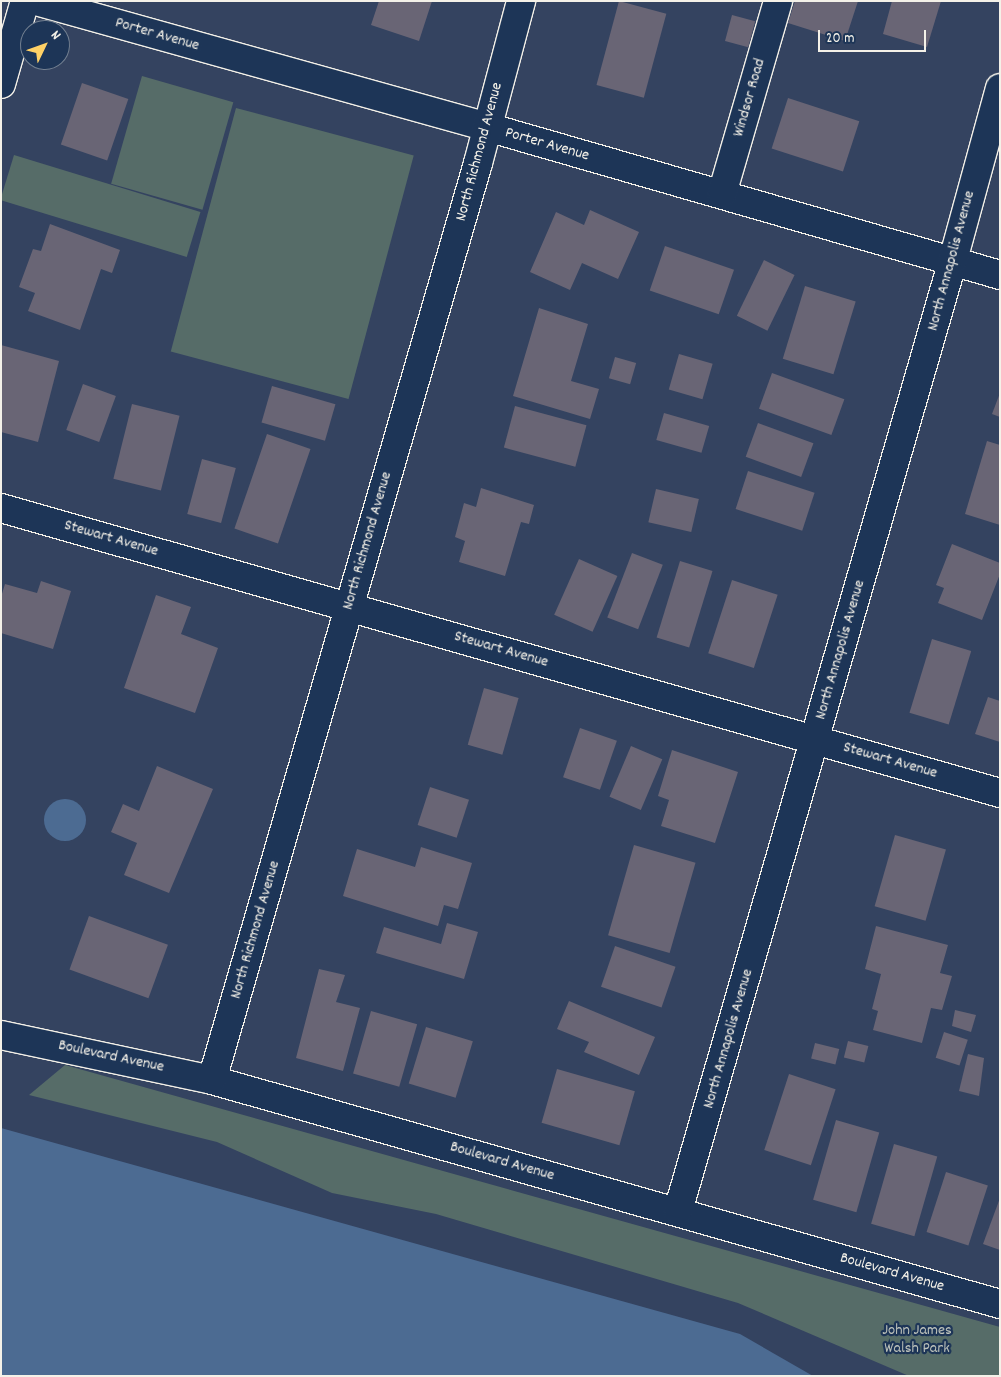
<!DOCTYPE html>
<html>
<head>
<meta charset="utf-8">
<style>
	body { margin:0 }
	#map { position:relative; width:1001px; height:1377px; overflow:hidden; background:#344360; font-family:Dekko,sans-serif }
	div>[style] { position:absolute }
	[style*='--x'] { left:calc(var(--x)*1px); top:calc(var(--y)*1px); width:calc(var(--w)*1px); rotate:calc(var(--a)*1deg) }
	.green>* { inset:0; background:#566c68; transform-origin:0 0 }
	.water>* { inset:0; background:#4c6b92 }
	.round { border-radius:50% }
	.building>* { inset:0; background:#696575; transform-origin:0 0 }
	.roads { filter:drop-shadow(1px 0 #f4f1e8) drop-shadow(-1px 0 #f4f1e8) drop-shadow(0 1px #f4f1e8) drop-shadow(0 -1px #f4f1e8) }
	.minor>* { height:28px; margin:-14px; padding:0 14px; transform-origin:14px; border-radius:14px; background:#1d3557 }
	span { translate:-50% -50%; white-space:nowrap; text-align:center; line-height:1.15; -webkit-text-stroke:4.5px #1d3557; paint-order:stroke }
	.street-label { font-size:16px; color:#f4f1e8 }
	.park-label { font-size:16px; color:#bdc2bb }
	.frame { position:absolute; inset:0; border:2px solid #f4f1e8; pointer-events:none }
	.north { position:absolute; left:20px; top:20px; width:50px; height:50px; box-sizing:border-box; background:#1d3557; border:1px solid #738091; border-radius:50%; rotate:48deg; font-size:14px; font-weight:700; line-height:20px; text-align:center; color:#f4f1e8 }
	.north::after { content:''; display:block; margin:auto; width:18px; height:22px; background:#ffd166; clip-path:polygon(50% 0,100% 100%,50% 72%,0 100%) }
	.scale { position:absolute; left:818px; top:30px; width:108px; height:22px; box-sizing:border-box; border:2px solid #f4f1e8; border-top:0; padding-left:6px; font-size:15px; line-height:18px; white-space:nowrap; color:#f4f1e8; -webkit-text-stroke:4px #1d3557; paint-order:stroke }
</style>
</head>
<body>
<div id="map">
	<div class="green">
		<i style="left:142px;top:76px;width:95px;height:112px;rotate:16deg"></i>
		<i style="left:236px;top:108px;width:184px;height:252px;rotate:15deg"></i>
		<i style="left:14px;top:155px;width:195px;height:47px;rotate:17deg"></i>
		<i style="clip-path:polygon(65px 1065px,1000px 1327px,1000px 1376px,909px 1376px,738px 1303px,436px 1214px,332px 1193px,217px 1142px,29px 1095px)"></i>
	</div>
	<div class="water">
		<i class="round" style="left:44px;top:799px;width:42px;height:42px"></i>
		<i style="clip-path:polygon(1px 1128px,740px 1334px,813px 1376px,1px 1376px)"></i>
	</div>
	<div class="building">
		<i style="clip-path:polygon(379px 1px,432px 1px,419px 41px,371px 25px)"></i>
		<i style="left:619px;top:1px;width:49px;height:87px;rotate:15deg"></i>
		<i style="clip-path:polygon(795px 1px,858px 1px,845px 41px,788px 23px)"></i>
		<i style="clip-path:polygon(892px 1px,941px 1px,927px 47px,883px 34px)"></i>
		<i style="left:732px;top:15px;width:24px;height:27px;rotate:15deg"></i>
		<i style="left:82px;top:83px;width:49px;height:65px;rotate:19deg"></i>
		<i style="left:788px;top:98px;width:75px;height:53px;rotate:18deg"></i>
		<i style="clip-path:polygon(590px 210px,639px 232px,618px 279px,582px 263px,570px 290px,530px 272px,556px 212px,584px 225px)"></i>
		<i style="clip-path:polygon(50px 224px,120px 250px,112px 273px,101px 269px,80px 330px,28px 311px,35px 293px,19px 287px,33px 249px,41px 251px)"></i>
		<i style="left:665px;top:246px;width:73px;height:47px;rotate:19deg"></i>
		<i style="left:764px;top:260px;width:34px;height:62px;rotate:26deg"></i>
		<i style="left:805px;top:286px;width:53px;height:76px;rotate:17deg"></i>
		<i style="clip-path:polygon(539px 308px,588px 324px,571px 381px,599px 389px,590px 419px,513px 396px)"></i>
		<i style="clip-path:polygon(1px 345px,59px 361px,38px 442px,1px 432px)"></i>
		<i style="left:679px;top:354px;width:35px;height:37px;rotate:16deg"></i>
		<i style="left:615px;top:357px;width:22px;height:22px;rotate:16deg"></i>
		<i style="left:772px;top:373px;width:77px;height:38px;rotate:20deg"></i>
		<i style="left:83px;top:384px;width:35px;height:49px;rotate:20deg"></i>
		<i style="left:272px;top:386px;width:66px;height:38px;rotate:16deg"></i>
		<i style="clip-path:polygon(1000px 393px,1000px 417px,992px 414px)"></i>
		<i style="left:132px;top:404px;width:49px;height:77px;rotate:14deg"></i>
		<i style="left:515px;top:406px;width:74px;height:43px;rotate:15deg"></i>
		<i style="left:664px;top:413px;width:47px;height:28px;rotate:16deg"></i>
		<i style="left:758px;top:423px;width:59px;height:36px;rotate:20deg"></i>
		<i style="left:267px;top:434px;width:46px;height:100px;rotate:19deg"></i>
		<i style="clip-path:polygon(987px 441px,1000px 445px,1000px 525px,965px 514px)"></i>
		<i style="left:202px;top:459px;width:35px;height:57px;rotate:15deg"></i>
		<i style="left:748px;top:471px;width:70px;height:40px;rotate:18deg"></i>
		<i style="clip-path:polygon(481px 488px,534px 505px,529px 524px,521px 522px,505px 576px,459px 562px,465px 541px,455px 537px,464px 503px,476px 507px)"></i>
		<i style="left:656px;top:489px;width:44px;height:34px;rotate:13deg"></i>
		<i style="clip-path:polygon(952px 544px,1000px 563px,1000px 574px,982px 620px,938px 603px,944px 588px,936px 585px)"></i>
		<i style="left:632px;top:553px;width:33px;height:69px;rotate:21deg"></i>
		<i style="left:579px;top:559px;width:42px;height:61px;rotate:24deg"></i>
		<i style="left:680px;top:561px;width:34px;height:80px;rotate:17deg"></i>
		<i style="left:732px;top:580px;width:48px;height:77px;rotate:18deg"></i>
		<i style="clip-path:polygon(41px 581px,71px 591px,53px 649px,1px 633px,1px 597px,5px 584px,37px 593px)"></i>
		<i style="clip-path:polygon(156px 595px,191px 607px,181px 634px,218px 648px,195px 713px,124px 688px)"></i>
		<i style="left:932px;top:639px;width:41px;height:77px;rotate:17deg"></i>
		<i style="left:484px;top:688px;width:36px;height:59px;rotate:16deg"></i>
		<i style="clip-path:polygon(988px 697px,1000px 701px,1000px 742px,975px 734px)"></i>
		<i style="left:580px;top:728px;width:39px;height:52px;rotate:19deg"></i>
		<i style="left:631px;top:746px;width:34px;height:55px;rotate:23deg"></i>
		<i style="clip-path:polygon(672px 750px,738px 772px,715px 843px,661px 826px,669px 800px,658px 796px)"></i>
		<i style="clip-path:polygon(157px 766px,213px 789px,169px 893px,124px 875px,137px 843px,111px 832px,123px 804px,139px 811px)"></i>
		<i style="left:430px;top:787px;width:41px;height:40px;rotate:18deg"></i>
		<i style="left:895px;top:835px;width:53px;height:74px;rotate:16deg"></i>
		<i style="left:634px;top:845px;width:64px;height:94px;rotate:16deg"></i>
		<i style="clip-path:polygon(421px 847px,472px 863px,458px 909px,444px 905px,438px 926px,343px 896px,357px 849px,415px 867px)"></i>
		<i style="left:89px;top:916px;width:84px;height:57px;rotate:20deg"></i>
		<i style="clip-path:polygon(447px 923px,478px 932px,464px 979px,376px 953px,384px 927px,441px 944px)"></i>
		<i style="clip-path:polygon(876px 926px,948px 945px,940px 973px,952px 976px,942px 1010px,931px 1008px,922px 1043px,873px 1030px,878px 1011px,872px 1009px,881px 974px,865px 969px)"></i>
		<i style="left:615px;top:946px;width:64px;height:43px;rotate:19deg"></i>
		<i style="clip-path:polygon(319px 969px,345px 975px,336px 1002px,360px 1008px,343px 1071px,296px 1058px)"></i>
		<i style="clip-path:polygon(569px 1001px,655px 1037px,639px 1075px,584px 1052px,589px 1042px,557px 1029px)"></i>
		<i style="clip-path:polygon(955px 1010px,976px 1015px,971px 1032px,952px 1026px)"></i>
		<i style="left:371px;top:1011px;width:48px;height:65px;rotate:16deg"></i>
		<i style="left:426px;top:1027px;width:49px;height:59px;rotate:17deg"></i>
		<i style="left:944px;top:1032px;width:25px;height:27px;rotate:18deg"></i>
		<i style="left:848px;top:1041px;width:21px;height:17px;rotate:14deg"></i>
		<i style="left:815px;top:1043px;width:25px;height:16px;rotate:14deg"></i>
		<i style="clip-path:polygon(968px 1054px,984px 1058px,979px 1096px,959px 1091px)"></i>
		<i style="left:557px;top:1069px;width:81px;height:56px;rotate:16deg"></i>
		<i style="left:789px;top:1074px;width:49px;height:80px;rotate:18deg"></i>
		<i style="left:836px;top:1120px;width:45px;height:83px;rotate:16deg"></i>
		<i style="left:894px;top:1144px;width:45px;height:83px;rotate:16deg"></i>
		<i style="left:946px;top:1172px;width:44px;height:63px;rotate:18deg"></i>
		<i style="clip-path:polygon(1000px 1198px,1000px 1250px,983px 1244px)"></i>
	</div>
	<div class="roads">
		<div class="minor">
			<i style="--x:36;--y:1;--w:468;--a:15.6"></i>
			<i style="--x:487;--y:127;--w:534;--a:16.09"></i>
			<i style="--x:1;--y:84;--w:86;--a:-73.9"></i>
			<i style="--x:722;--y:194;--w:201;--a:-73.8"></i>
			<i style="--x:1;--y:508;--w:1039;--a:15.92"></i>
			<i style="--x:1;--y:1035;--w:216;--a:12"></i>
			<i style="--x:212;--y:1080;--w:819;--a:15.87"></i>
			<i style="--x:212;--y:1080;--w:955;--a:-73.82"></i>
			<i style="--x:478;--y:163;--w:168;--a:-75.1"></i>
			<i style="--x:678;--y:1211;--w:990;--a:-73.87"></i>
			<i style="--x:953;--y:260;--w:178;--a:-74.7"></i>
		</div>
	</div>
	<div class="street-label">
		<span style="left:157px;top:35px;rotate:16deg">Porter Avenue</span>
		<span style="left:750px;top:98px;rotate:-74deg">Windsor Road</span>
		<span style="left:547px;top:145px;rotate:16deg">Porter Avenue</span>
		<span style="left:480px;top:152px;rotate:-75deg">North Richmond Avenue</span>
		<span style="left:952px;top:261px;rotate:-75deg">North Annapolis Avenue</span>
		<span style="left:111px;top:539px;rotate:16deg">Stewart Avenue</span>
		<span style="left:368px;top:541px;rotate:-74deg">North Richmond Avenue</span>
		<span style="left:501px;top:650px;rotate:16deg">Stewart Avenue</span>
		<span style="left:841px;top:650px;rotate:-74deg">North Annapolis Avenue</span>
		<span style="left:890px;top:761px;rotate:16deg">Stewart Avenue</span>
		<span style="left:256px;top:930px;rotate:-74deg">North Richmond Avenue</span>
		<span style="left:729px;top:1039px;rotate:-74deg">North Annapolis Avenue</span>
		<span style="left:111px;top:1057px;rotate:12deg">Boulevard Avenue</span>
		<span style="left:502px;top:1162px;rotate:16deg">Boulevard Avenue</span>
		<span style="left:892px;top:1273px;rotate:16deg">Boulevard Avenue</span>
	</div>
	<div class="park-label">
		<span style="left:917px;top:1340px">John James<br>Walsh Park</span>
	</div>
	<div class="frame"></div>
	<div class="north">N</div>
	<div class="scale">20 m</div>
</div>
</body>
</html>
